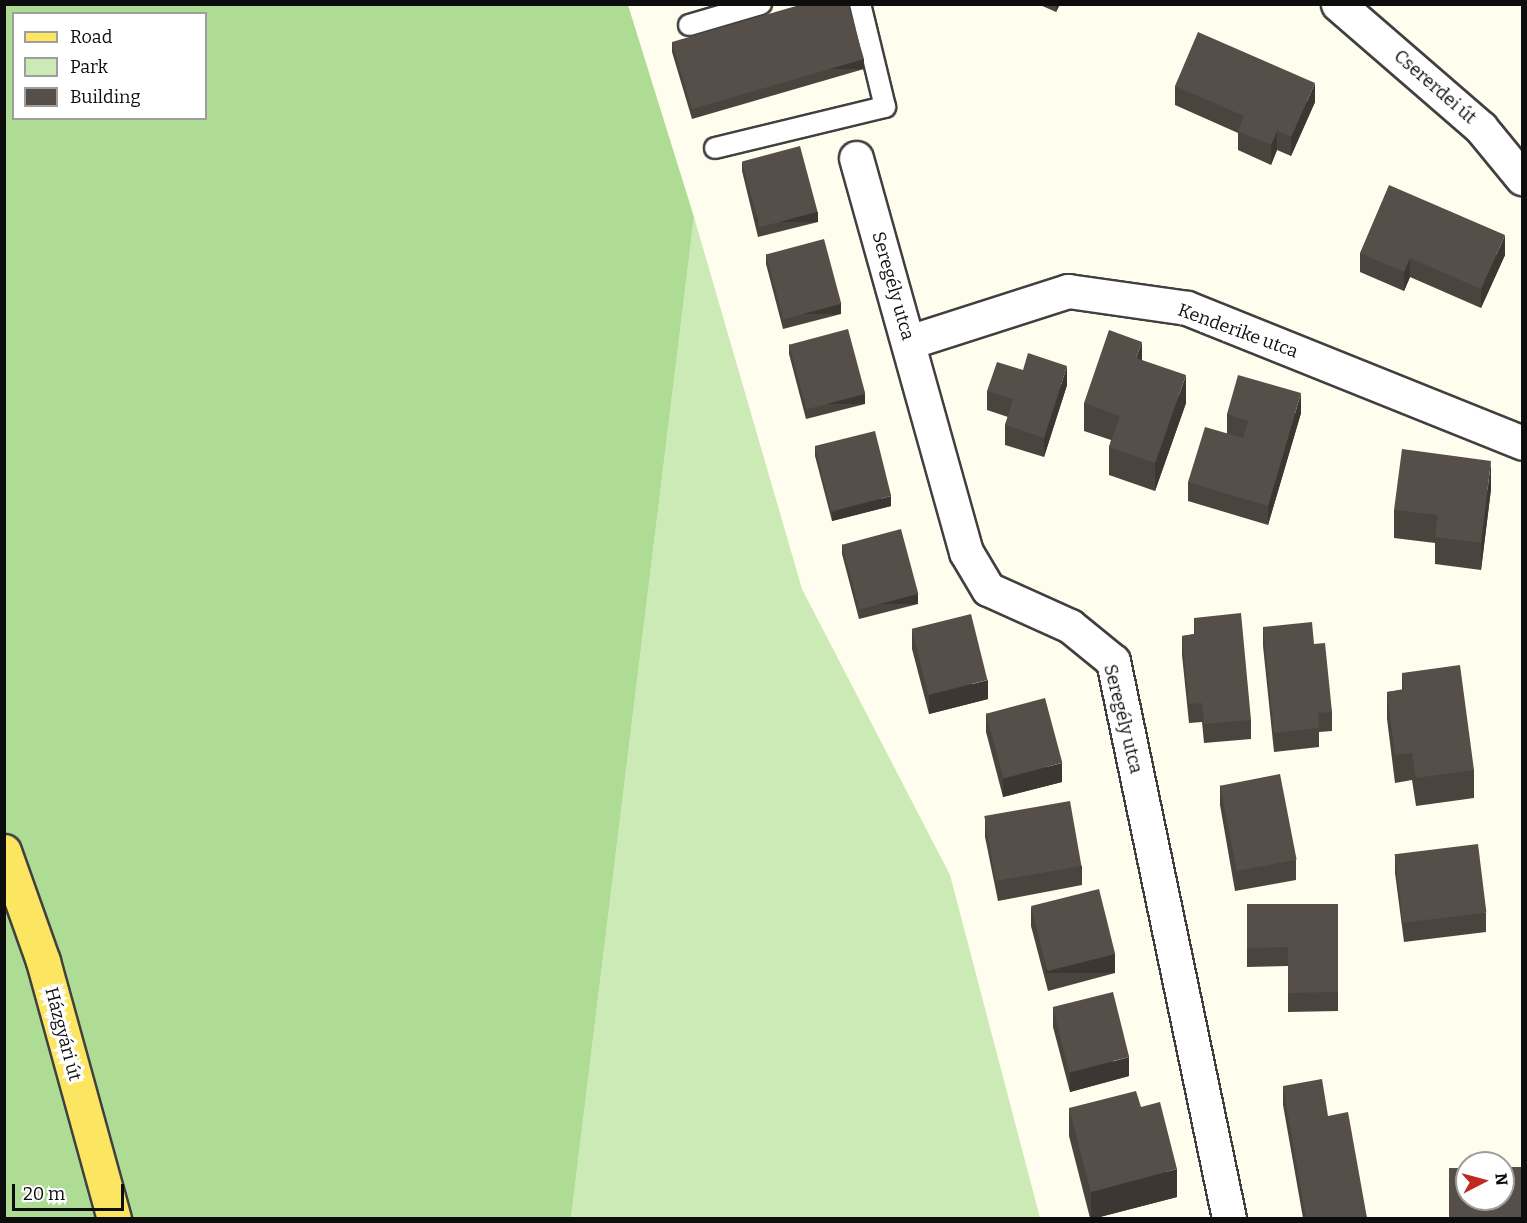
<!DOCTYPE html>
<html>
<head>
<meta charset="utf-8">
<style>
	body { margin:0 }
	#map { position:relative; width:1527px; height:1223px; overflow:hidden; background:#fffded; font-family:Bitter,serif }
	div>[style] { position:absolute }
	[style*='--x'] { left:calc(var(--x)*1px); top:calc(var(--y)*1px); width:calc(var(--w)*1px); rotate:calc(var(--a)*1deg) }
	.green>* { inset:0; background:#cceab6 }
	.forest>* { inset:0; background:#aedc94 }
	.roads { filter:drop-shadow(2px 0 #404040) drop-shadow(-2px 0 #404040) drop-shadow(0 2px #404040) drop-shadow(0 -2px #404040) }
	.lane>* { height:20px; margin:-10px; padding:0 10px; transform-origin:10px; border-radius:10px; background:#fff }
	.street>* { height:33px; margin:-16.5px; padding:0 16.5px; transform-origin:16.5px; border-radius:16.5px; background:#fff }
	.primary>* { height:33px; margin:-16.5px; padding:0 16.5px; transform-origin:16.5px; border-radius:16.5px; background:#fce560 }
	.wall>* { inset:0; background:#4a443f }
	.shaded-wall>* { inset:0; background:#3c3733; transform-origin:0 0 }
	.building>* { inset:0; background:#564f49; transform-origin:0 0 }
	span { translate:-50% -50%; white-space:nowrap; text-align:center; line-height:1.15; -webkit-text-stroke:6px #fff; paint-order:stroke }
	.street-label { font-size:18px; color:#0d0d0d }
	.frame { position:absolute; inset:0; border:6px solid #0d0d0d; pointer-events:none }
	.legend { position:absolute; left:12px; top:12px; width:195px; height:108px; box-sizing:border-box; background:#fff; border:2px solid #9e9e9e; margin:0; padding:8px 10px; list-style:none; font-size:18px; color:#0d0d0d }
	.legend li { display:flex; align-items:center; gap:12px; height:30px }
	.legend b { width:30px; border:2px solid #9e9e9e }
	.north { position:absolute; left:1455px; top:1151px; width:60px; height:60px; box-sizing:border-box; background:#fff; border:2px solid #9e9e9e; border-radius:50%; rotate:84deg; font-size:16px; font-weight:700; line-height:24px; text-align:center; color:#0d0d0d }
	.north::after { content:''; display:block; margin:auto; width:21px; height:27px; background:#c12921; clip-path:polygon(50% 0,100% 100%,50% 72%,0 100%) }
	.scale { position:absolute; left:12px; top:1184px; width:112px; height:27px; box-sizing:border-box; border:3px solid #0d0d0d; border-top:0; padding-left:8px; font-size:18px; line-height:21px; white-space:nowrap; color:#0d0d0d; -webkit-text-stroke:4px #fff; paint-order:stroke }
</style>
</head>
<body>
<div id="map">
	<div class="green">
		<i style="clip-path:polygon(694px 217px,802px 589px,950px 875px,1040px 1218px,571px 1218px)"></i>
	</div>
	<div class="forest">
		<i style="clip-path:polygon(evenodd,5px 5px,628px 5px,694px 217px,571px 1218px,5px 1218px,5px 5px,14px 14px,206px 14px,206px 118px,14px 118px,14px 14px)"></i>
	</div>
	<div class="roads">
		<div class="lane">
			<i style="--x:689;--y:25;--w:75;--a:-16.3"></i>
			<i style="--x:715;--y:148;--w:175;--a:-13.6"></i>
			<i style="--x:885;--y:107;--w:106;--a:-103.6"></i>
		</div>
		<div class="street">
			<i style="--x:1338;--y:4;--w:189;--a:40.9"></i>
			<i style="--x:1481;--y:128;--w:65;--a:50.6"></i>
			<i style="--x:856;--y:158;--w:409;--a:74.4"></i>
			<i style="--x:966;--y:552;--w:43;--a:59.3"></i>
			<i style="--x:988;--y:589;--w:90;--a:24.3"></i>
			<i style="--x:1070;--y:626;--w:55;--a:39.1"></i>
			<i style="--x:1113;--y:661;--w:569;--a:78.24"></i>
			<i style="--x:909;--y:342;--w:167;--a:-17.8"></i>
			<i style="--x:1068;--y:291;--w:120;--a:8.1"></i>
			<i style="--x:1187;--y:308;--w:361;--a:21.9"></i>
		</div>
		<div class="primary">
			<i style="--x:4;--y:851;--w:117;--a:70.5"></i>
			<i style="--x:43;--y:961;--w:267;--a:74.6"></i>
		</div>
	</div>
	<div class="wall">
		<i style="clip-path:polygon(1038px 4px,1060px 4px,1056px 12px)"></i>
		<i style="clip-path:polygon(672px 42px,864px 69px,692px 119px,672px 52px)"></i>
		<i style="clip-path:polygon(1175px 86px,1315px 102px,1291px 156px,1277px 150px,1271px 165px,1238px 150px,1238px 133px,1175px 105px)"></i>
		<i style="clip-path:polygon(742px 162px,818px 222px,758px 237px,742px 171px)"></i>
		<i style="clip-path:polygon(1360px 253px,1505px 255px,1481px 308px,1410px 277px,1404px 291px,1360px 272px)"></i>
		<i style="clip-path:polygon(766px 254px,841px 314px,783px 329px,766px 264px)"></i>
		<i style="clip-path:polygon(789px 344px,865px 404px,806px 419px,789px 354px)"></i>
		<i style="clip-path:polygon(1142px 360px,1186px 403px,1155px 491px,1109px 475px,1109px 447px,1111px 440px,1084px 431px,1084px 403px)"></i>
		<i style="clip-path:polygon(1067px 385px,1044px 457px,1005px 445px,1005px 425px,1008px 417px,987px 410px,987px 391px)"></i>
		<i style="clip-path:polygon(1301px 413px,1268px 525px,1188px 501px,1188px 482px,1227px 433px,1227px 414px)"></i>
		<i style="clip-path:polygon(815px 446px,891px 506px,832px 521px,815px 456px)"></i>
		<i style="clip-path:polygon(1491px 489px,1481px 570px,1435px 564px,1435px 543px,1394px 538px,1394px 510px)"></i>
		<i style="clip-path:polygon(842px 544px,918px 604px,859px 619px,842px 554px)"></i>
		<i style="clip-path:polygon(1194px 618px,1251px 720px,1251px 739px,1204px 743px,1202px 722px,1189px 723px,1182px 655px,1182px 636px,1194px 634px)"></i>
		<i style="clip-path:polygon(1263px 627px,1314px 644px,1332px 712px,1332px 731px,1319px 732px,1319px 747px,1274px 752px,1263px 646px)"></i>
		<i style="clip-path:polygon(912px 630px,988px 699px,929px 714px,912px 649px)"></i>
		<i style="clip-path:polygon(1402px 673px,1474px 770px,1474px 798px,1416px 806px,1412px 780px,1395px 783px,1387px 719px,1387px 692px,1402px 690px)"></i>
		<i style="clip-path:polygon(986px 713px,1062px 782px,1003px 797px,986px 732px)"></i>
		<i style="clip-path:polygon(1220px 785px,1296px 860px,1296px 880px,1235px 891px,1220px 805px)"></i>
		<i style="clip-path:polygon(985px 818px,1082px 866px,1082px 885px,998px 901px,985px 837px)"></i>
		<i style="clip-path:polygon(1395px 854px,1486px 913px,1486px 932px,1404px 942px,1395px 873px)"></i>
		<i style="clip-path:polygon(1247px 904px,1338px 904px,1338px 1011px,1288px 1012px,1288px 966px,1247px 967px)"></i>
		<i style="clip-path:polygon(1031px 907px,1115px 973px,1048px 991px,1031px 926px)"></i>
		<i style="clip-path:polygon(1053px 1007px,1129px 1076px,1070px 1092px,1053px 1027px)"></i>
		<i style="clip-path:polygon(1283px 1086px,1328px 1116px,1367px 1218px,1303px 1218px,1283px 1105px)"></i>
		<i style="clip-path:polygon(1141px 1107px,1177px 1197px,1096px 1218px,1090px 1218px,1069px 1136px,1069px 1108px)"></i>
	</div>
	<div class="shaded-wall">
		<i style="clip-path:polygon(1056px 4px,1060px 4px,1056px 12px)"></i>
		<i style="left:864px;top:59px;width:10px;height:179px;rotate:90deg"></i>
		<i style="clip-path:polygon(1315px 83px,1315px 102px,1291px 156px,1291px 137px)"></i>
		<i style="clip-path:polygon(1277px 131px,1277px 150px,1271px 165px,1271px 145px)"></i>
		<i style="left:818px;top:212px;width:10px;height:62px;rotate:90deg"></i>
		<i style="clip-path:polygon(1505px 235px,1505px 255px,1481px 308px,1481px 289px)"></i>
		<i style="clip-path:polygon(1410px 258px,1410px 277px,1404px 291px,1404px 272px)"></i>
		<i style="left:841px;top:304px;width:10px;height:60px;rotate:90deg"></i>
		<i style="clip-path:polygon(1142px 342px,1142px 370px,1136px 358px)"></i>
		<i style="clip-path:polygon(1067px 366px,1067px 385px,1044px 457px,1044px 438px)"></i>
		<i style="clip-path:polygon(1186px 375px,1186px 403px,1155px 491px,1155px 463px)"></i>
		<i style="clip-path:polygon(1301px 393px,1301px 413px,1268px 525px,1268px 506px)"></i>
		<i style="left:865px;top:394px;width:10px;height:61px;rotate:90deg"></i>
		<i style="clip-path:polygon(1491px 461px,1491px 489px,1481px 570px,1481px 543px)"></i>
		<i style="clip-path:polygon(891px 496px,891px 506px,832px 521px,832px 512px)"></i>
		<i style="left:918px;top:594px;width:10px;height:61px;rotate:90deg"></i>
		<i style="clip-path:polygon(988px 680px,988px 699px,929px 714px,929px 695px)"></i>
		<i style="clip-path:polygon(1062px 763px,1062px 782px,1003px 797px,1003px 778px)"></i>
		<i style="left:1115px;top:954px;width:19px;height:69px;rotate:90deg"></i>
		<i style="clip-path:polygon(1129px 1057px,1129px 1076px,1070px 1092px,1070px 1073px)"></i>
		<i style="clip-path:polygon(1177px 1169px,1177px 1197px,1096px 1218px,1091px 1218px,1091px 1192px)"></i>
	</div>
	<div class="building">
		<i style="clip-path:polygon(803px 4px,848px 4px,864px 59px,692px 109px,672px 42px)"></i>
		<i style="clip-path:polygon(1198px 32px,1315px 83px,1291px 137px,1277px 131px,1271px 145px,1238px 131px,1244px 116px,1175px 86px)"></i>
		<i style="left:800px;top:146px;width:68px;height:60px;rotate:75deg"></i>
		<i style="clip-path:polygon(1389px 185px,1505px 235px,1481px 289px,1410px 258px,1404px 272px,1360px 253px)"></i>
		<i style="left:824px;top:239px;width:67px;height:60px;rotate:75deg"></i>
		<i style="left:848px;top:329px;width:67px;height:61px;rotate:75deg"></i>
		<i style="clip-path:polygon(1109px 330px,1142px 342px,1136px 358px,1186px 375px,1155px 463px,1109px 447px,1120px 416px,1084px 403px)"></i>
		<i style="clip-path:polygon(1028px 353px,1067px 366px,1044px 438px,1005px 425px,1013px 399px,987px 391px,997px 362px,1023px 370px)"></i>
		<i style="clip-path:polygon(1238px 375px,1301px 393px,1268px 506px,1188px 482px,1205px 427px,1243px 438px,1248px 421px,1227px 414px)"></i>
		<i style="left:875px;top:431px;width:67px;height:62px;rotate:76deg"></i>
		<i style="clip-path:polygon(1402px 449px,1491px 461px,1481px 543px,1435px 537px,1438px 515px,1394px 510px)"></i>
		<i style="left:901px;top:529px;width:67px;height:61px;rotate:75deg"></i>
		<i style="clip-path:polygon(1241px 613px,1251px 720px,1204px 724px,1202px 703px,1189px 704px,1182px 636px,1195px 634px,1194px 618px)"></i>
		<i style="left:971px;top:614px;width:68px;height:61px;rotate:76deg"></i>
		<i style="clip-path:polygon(1312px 622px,1314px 644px,1325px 643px,1332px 712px,1318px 713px,1319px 728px,1274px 733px,1263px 627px)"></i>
		<i style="clip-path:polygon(1460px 665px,1474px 770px,1416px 778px,1412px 753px,1395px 755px,1387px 692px,1404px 689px,1402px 673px)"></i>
		<i style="left:1045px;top:698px;width:67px;height:61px;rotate:75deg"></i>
		<i style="left:1280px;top:774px;width:87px;height:61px;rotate:79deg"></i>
		<i style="left:1070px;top:801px;width:66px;height:87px;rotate:80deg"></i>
		<i style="left:1478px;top:844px;width:69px;height:84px;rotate:83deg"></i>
		<i style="left:1099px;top:889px;width:67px;height:70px;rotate:76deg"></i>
		<i style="clip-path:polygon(1247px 904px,1338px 904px,1338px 992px,1288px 993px,1288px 947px,1247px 948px)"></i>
		<i style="left:1113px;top:992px;width:67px;height:62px;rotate:76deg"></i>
		<i style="clip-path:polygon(1322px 1079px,1328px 1116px,1348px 1112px,1367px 1218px,1306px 1218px,1283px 1086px)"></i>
		<i style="clip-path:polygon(1136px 1091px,1141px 1107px,1160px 1102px,1177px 1169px,1091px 1192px,1069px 1108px)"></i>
		<i style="clip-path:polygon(1503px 1167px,1522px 1167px,1522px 1218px,1449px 1218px,1449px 1168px,1467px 1168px,1467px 1199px,1503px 1199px)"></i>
	</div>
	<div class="street-label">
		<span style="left:1435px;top:87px;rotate:41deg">Csererdei út</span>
		<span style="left:893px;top:286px;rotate:74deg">Seregély utca</span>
		<span style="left:1238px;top:331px;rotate:20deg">Kenderike utca</span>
		<span style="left:1123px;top:719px;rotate:76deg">Seregély utca</span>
		<span style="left:63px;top:1034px;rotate:75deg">Házgyári út</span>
	</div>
	<div class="frame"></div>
	<ul class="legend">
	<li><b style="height:8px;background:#fce560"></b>Road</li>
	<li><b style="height:16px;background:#cceab6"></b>Park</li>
	<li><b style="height:16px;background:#564f49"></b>Building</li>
	</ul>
	<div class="north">N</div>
	<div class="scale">20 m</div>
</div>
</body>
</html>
